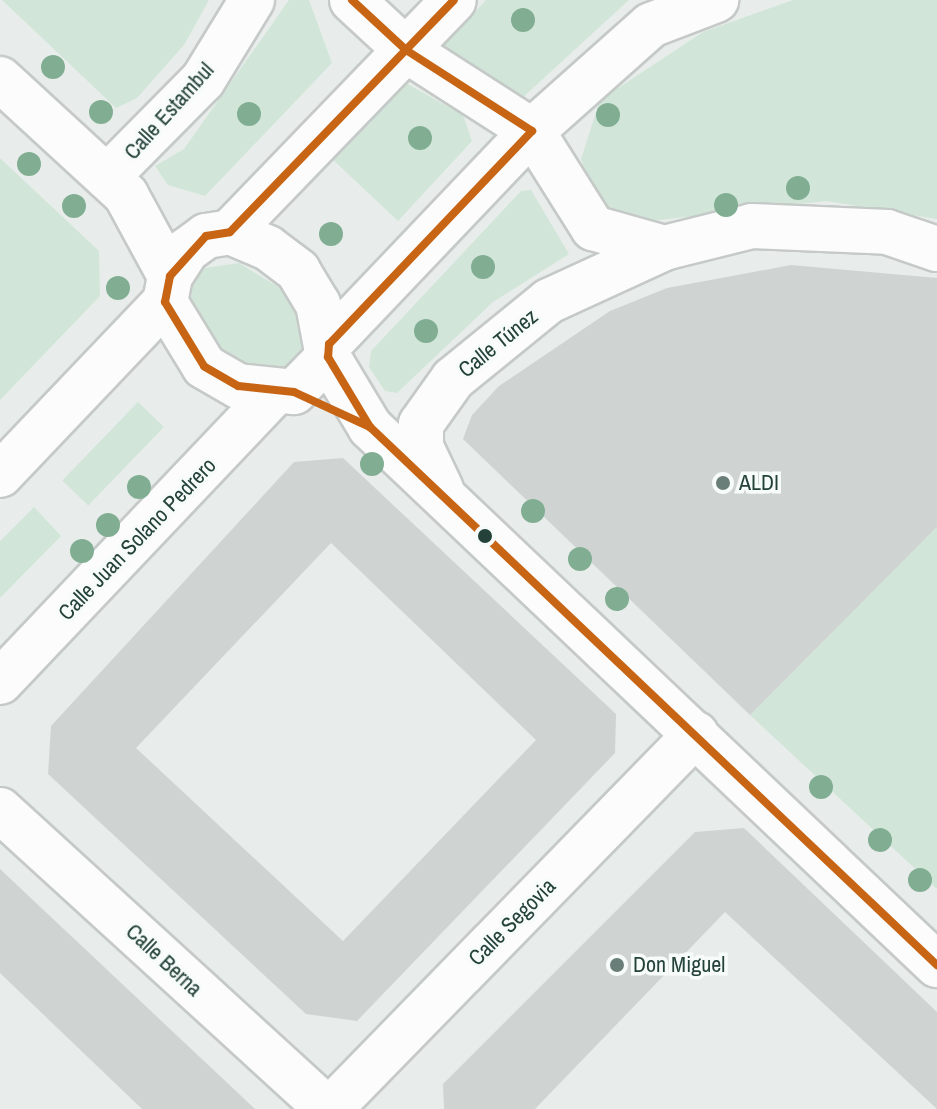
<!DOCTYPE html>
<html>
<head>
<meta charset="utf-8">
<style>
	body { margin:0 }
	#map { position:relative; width:937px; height:1109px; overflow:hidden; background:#e8edeb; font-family:"Archivo Narrow",sans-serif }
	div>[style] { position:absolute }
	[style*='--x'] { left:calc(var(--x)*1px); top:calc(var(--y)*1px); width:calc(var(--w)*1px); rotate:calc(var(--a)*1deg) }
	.green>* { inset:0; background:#d1e6d8; transform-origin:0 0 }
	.building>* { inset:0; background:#cfd4d2 }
	.roads { filter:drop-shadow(2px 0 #c5cac8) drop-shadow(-2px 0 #c5cac8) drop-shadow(0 2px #c5cac8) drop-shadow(0 -2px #c5cac8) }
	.street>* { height:44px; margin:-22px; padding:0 22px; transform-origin:22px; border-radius:22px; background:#fcfcfc }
	.secondary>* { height:44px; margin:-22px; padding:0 22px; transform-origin:22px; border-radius:22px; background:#fcfcfc }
	.bus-1>* { height:8px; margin:-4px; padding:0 4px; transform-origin:4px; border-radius:4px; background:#c86514 }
	.trees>* { width:24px; height:24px; margin:-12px; border-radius:50%; background:#81ae93 }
	.dots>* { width:22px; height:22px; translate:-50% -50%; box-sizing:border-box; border:4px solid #f7fbf9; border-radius:50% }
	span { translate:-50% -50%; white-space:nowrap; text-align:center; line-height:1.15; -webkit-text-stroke:7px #f7fbf9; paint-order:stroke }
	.street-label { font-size:22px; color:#24423a }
	.poi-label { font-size:22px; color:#24423a }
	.left { translate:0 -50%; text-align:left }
</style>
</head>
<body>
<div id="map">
	<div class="green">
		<i style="clip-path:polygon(2px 0,209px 0,184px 45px,137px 98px,116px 108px)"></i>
		<i style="clip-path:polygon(289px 0,309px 0,332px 63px,205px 196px,168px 185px,155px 166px,184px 149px)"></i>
		<i style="clip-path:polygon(486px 0,629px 0,521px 99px,440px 49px)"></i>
		<i style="clip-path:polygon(793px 0,937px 0,937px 219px,826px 201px,642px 222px,597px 204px,581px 159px,600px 100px,703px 32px)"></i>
		<i style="clip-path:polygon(404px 82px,463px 115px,472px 141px,398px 221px,331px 158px)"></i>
		<i style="clip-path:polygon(0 158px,99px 251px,100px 296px,0 400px)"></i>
		<i style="clip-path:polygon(531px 190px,569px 254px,493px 302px,397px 393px,385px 391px,369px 367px,371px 351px,521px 191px)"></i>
		<i style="clip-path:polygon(239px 263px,293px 296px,308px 332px,296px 361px,276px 370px,247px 363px,217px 346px,201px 322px,187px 290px,205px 268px)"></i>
		<i style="left:138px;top:402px;width:36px;height:109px;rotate:44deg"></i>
		<i style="clip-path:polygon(34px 507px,61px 536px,0 598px,0 541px)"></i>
		<i style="clip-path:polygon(937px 527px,937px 889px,750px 715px)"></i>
	</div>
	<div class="building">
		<i style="clip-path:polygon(791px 265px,937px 278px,937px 527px,750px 715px,463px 439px,472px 415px,499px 386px,610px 311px,667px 288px)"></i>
		<i style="clip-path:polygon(evenodd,343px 458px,616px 714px,615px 753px,357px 1021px,306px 1014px,48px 774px,51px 726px,294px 462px,343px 458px,331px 543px,536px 740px,343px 941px,136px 748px,331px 543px)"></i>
		<i style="clip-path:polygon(744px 828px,937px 1012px,937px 1109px,725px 912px,535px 1109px,444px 1109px,443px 1084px,695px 832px)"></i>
		<i style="clip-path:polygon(0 869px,255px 1109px,142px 1109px,0 973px)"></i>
	</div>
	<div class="roads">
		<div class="street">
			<i style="--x:352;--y:0;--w:74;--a:42.8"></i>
			<i style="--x:406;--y:50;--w:150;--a:32.7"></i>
			<i style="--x:532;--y:131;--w:115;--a:57.8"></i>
			<i style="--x:593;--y:228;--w:74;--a:15.7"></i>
			<i style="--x:0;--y:79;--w:171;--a:42.6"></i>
			<i style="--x:126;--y:195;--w:92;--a:61.5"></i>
			<i style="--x:107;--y:177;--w:136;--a:-45.3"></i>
			<i style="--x:203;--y:80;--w:94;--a:-58.5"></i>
			<i style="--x:328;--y:357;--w:82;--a:59"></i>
			<i style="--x:370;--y:427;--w:782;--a:43.5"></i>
			<i style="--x:441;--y:489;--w:47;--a:-115.5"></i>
			<i style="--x:421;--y:447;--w:23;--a:-90"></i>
			<i style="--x:421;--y:424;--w:55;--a:-54.6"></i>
			<i style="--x:453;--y:379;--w:124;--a:-39.1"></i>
			<i style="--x:549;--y:301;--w:127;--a:-24.7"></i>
			<i style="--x:664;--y:248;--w:91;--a:-14"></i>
			<i style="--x:752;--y:226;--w:135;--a:2.5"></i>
			<i style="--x:887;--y:232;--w:53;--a:18.8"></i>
			<i style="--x:0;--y:810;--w:444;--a:42.4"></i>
			<i style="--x:330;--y:1109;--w:524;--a:-45.7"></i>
		</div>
		<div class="secondary">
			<i style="--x:230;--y:232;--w:41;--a:22.8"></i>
			<i style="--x:268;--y:248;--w:38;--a:37"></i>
			<i style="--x:298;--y:271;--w:39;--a:59"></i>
			<i style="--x:318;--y:304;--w:54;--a:79.3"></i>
			<i style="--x:328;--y:357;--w:49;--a:134.2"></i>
			<i style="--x:294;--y:392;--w:56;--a:-173.9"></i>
			<i style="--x:238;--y:386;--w:39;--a:-150"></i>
			<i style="--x:204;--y:366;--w:75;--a:-121.4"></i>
			<i style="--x:165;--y:302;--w:26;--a:-79"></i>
			<i style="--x:170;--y:276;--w:31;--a:-57"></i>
			<i style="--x:187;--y:250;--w:24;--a:-36"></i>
			<i style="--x:206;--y:236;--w:24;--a:-9"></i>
			<i style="--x:230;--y:232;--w:322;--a:-46"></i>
			<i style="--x:329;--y:344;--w:294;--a:-46.4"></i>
			<i style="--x:532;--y:131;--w:159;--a:-41.7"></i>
			<i style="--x:651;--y:25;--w:70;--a:-21"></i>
			<i style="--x:0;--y:475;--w:239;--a:-46.4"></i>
			<i style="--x:0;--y:682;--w:397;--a:-46.5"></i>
		</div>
	</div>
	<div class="bus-1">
		<i style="--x:352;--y:0;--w:74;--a:42.8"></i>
		<i style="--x:406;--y:50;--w:150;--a:32.7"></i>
		<i style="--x:532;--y:131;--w:294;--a:133.6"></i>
		<i style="--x:329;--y:344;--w:13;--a:94"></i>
		<i style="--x:328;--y:357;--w:82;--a:59"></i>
		<i style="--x:370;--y:427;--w:782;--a:43.5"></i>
		<i style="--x:370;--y:427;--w:84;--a:-155.3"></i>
		<i style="--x:294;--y:392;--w:56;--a:-173.9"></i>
		<i style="--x:238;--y:386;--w:39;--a:-150"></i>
		<i style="--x:204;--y:366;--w:75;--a:-121.4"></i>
		<i style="--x:165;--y:302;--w:26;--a:-79"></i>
		<i style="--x:170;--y:276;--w:54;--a:-48"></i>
		<i style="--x:206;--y:236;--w:24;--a:-9"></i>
		<i style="--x:230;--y:232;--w:322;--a:-46"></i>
	</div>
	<div class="trees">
		<i style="left:523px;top:20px"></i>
		<i style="left:53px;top:67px"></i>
		<i style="left:101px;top:112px"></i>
		<i style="left:249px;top:114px"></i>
		<i style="left:608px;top:115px"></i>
		<i style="left:420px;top:138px"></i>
		<i style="left:29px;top:164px"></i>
		<i style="left:798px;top:188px"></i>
		<i style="left:726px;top:205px"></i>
		<i style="left:74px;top:206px"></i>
		<i style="left:331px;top:234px"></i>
		<i style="left:483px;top:267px"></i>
		<i style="left:118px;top:288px"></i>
		<i style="left:426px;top:331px"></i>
		<i style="left:372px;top:464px"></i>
		<i style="left:139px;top:487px"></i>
		<i style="left:533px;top:511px"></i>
		<i style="left:108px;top:525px"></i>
		<i style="left:82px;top:551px"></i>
		<i style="left:580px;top:559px"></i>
		<i style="left:617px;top:599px"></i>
		<i style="left:821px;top:787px"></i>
		<i style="left:880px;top:840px"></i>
		<i style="left:920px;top:880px"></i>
	</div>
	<div class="dots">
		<i style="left:723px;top:483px;background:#697e78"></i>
		<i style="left:485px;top:536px;background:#24423a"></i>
		<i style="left:617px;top:965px;background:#697e78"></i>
	</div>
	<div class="street-label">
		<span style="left:169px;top:111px;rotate:-48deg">Calle Estambul</span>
		<span style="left:498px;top:343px;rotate:-39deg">Calle Túnez</span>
		<span style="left:137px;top:539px;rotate:-46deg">Calle Juan Solano Pedrero</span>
		<span style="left:512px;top:922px;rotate:-45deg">Calle Segovia</span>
		<span style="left:164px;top:960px;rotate:43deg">Calle Berna</span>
	</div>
	<div class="poi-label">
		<span class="left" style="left:739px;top:483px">ALDI</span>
		<span class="left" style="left:633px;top:965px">Don Miguel</span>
	</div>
</div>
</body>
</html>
